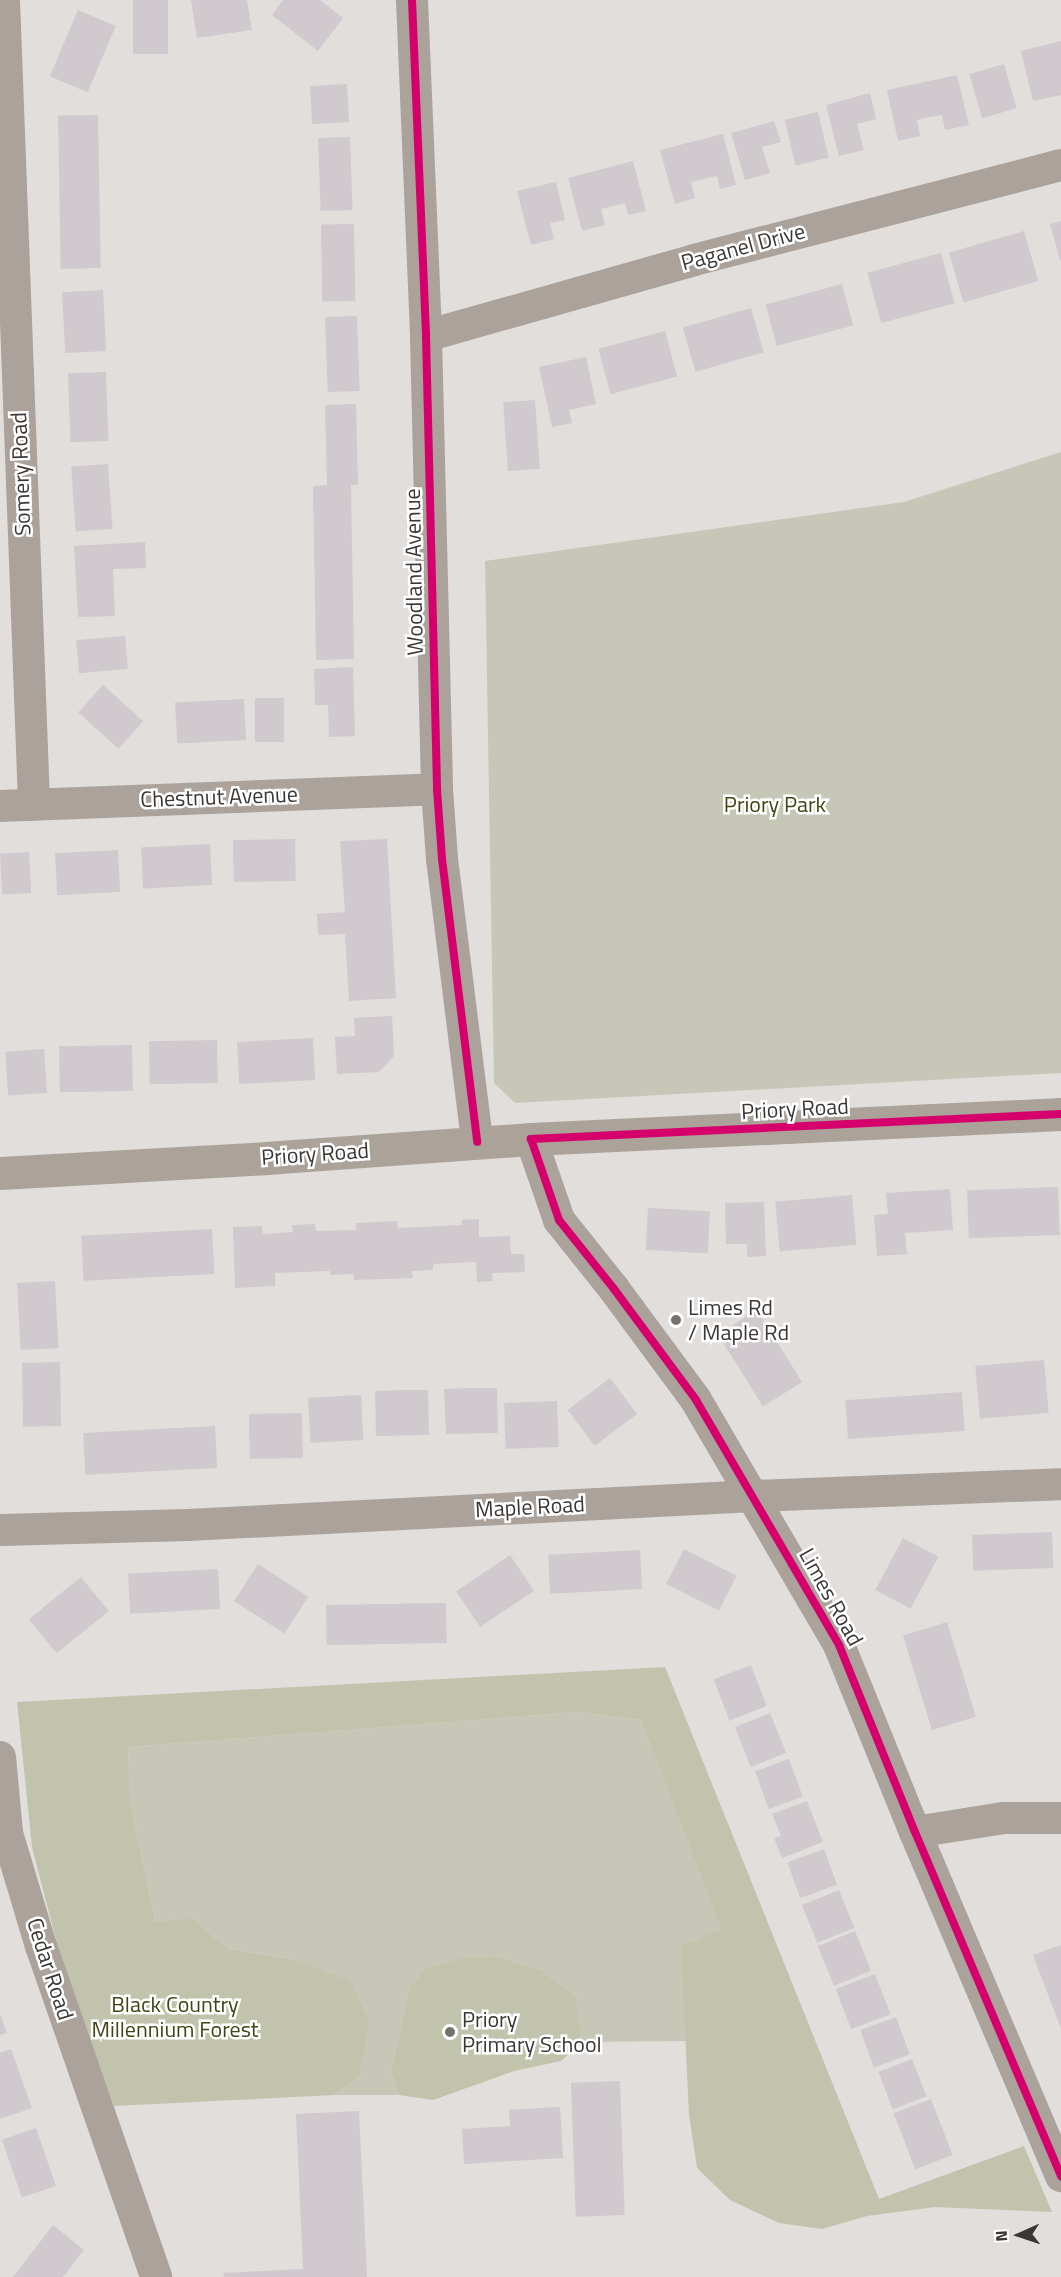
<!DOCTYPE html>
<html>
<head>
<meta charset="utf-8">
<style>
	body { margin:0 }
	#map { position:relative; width:1061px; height:2277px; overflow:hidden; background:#e1dedc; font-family:"Titillium Web",sans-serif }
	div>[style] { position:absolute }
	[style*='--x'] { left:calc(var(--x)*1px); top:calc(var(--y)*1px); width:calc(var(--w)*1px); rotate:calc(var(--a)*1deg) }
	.green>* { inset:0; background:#c6c7b6 }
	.forest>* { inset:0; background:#c2c3ac }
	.building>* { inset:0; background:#d0c9ce; transform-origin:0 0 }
	.minor>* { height:32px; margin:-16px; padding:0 16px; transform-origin:16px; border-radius:16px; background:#aaa29b }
	.major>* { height:33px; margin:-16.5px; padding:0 16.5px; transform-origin:16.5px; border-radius:16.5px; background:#aba29a }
	.cycleway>* { height:8px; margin:-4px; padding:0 4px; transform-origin:4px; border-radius:4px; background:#d6006c }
	.dots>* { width:16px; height:16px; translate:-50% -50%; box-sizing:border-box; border:3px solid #fff; border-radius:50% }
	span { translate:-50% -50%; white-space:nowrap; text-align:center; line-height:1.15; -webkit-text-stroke:5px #fff; paint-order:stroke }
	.street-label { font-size:22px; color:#3a3735 }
	.park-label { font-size:22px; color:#414514 }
	.poi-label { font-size:22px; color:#3a3735 }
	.left { translate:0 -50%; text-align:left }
	.north { position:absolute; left:989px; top:2205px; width:60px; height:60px; -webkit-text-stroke:4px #fff; paint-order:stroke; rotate:267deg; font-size:16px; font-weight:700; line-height:24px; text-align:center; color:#3a3735 }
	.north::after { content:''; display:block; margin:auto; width:21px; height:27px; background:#3a3735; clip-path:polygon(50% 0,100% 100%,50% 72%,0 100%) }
</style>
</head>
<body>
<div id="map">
	<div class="green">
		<i style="clip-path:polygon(1061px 452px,1061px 1073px,515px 1103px,494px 1083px,485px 561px,904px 502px)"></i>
		<i style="clip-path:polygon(576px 1712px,641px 1720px,723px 1931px,682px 1946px,686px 2041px,582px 2042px,576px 1997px,541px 1970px,499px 1957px,409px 1989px,391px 2072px,399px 2095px,335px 2095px,360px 2075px,370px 2023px,351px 1982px,295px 1960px,228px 1949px,192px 1918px,155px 1921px,130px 1801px,128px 1747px)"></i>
	</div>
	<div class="forest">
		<i style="clip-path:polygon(665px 1667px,879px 2199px,1024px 2146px,1052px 2212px,935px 2207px,867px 2216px,822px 2229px,779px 2223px,730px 2200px,697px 2168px,689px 2115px,681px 1946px,722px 1930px,641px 1720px,576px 1712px,128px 1747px,130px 1801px,155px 1921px,192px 1918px,228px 1949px,295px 1960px,351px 1981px,370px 2023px,360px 2075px,335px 2095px,114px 2106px,61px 1959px,32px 1847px,17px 1702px)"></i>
		<i style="clip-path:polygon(499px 1957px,541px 1970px,576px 1997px,582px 2042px,561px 2061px,514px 2071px,433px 2100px,399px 2095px,391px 2072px,409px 1989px,427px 1968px,463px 1958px)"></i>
	</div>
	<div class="building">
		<i style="left:133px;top:0;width:35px;height:54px"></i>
		<i style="clip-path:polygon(191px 0,247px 0,252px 30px,197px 38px)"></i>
		<i style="clip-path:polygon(283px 0,320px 0,343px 18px,318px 51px,272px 15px)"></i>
		<i style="left:78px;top:10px;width:41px;height:72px;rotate:23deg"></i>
		<i style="clip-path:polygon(1061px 41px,1061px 95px,1033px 101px,1021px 51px)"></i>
		<i style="left:1004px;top:64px;width:46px;height:36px;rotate:74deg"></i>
		<i style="clip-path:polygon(957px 75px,969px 125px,945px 130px,942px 115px,930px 117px,917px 120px,920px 136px,898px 141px,887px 90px)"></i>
		<i style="left:347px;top:84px;width:38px;height:37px;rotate:87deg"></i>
		<i style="clip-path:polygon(870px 93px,876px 119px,857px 124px,864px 150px,839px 156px,826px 105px)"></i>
		<i style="left:818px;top:112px;width:47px;height:34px;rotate:77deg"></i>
		<i style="left:98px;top:115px;width:153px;height:40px;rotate:89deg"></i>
		<i style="clip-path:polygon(774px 121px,781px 142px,762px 147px,770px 173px,745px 180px,731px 133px)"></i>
		<i style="clip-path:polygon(723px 134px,736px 185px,720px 189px,717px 176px,691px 182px,695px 198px,675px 204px,660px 150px)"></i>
		<i style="left:350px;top:137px;width:73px;height:32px;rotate:88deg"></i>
		<i style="clip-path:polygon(633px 161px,646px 211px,628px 215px,625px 203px,601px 209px,605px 225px,582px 231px,568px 178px)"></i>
		<i style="clip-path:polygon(556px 182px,565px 220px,550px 223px,554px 239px,531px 245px,517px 191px)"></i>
		<i style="clip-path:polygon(1061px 221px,1061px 260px,1060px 260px,1050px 224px)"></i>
		<i style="left:354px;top:224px;width:77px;height:33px;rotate:89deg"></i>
		<i style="left:1024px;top:231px;width:52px;height:78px;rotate:74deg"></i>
		<i style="left:941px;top:253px;width:52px;height:76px;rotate:75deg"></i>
		<i style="left:842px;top:284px;width:43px;height:79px;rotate:75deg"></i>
		<i style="left:103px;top:290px;width:61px;height:41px;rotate:87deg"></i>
		<i style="left:751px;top:308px;width:46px;height:71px;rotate:74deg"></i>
		<i style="left:357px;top:316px;width:75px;height:32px;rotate:88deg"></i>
		<i style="left:665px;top:331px;width:47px;height:69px;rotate:75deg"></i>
		<i style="clip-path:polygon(586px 357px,596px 404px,569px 410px,572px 423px,552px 427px,539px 367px)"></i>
		<i style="left:106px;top:372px;width:69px;height:38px;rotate:88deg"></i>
		<i style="left:535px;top:400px;width:69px;height:32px;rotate:86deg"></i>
		<i style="clip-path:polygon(356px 404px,358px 485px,351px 485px,354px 659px,316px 660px,313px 486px,327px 485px,325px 405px)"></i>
		<i style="left:108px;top:464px;width:65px;height:37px;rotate:86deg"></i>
		<i style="clip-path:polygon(145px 542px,146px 568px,113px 569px,115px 616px,78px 617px,74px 546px)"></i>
		<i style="left:125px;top:636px;width:33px;height:49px;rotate:85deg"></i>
		<i style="clip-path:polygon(353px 667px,355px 736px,329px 737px,328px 705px,315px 705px,314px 669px)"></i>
		<i style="left:103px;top:685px;width:54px;height:37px;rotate:42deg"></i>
		<i style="left:255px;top:698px;width:29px;height:44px"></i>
		<i style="left:244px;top:699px;width:41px;height:69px;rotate:87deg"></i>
		<i style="left:295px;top:839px;width:42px;height:62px;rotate:89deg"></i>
		<i style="clip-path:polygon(387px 839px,396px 998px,349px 1001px,345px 934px,318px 935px,317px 914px,345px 912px,340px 841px)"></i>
		<i style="left:210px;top:844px;width:41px;height:69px;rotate:87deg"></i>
		<i style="left:118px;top:850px;width:42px;height:63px;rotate:87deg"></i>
		<i style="left:29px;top:852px;width:41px;height:29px;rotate:87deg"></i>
		<i style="clip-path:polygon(392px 1016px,394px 1056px,379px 1072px,337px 1074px,335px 1037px,355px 1036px,354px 1018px)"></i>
		<i style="left:313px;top:1038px;width:42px;height:76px;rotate:87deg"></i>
		<i style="left:217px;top:1040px;width:43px;height:68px;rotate:89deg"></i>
		<i style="left:132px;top:1045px;width:46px;height:73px;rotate:89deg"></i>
		<i style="left:44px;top:1049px;width:44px;height:39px;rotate:86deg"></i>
		<i style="left:1058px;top:1187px;width:48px;height:91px;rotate:88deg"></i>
		<i style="clip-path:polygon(950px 1189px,953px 1230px,905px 1233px,907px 1254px,877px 1256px,874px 1215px,888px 1214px,886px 1193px)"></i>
		<i style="left:852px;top:1195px;width:50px;height:77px;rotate:85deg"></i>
		<i style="clip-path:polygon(764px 1202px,766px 1256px,747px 1257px,747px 1244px,726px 1244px,725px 1203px)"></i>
		<i style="left:648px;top:1208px;width:62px;height:42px;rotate:3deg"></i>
		<i style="clip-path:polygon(479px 1219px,479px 1237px,510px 1236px,511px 1254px,524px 1254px,525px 1272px,492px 1273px,493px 1281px,477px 1282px,476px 1262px,433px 1264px,433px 1270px,412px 1271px,413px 1278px,354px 1280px,353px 1274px,330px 1275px,330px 1271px,275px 1273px,275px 1286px,235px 1288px,233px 1227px,262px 1226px,263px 1234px,293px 1232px,292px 1225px,315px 1224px,316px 1231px,356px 1230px,356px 1223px,397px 1221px,398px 1228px,462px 1225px,462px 1220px)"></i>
		<i style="left:212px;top:1229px;width:45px;height:131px;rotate:87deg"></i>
		<i style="left:55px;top:1281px;width:67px;height:38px;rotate:87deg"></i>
		<i style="left:757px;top:1310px;width:85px;height:46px;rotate:58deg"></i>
		<i style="left:1044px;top:1360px;width:53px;height:69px;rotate:85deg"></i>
		<i style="left:60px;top:1362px;width:64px;height:38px;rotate:89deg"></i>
		<i style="left:610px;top:1378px;width:45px;height:53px;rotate:53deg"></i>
		<i style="clip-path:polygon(472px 1388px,497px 1388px,498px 1433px,446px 1434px,444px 1389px)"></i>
		<i style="clip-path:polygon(402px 1390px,428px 1390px,429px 1435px,376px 1436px,375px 1391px)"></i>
		<i style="left:962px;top:1392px;width:39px;height:117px;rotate:86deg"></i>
		<i style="left:361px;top:1395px;width:45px;height:53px;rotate:87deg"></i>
		<i style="left:557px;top:1401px;width:46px;height:53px;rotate:88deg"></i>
		<i style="left:302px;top:1413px;width:45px;height:53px;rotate:89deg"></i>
		<i style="left:215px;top:1426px;width:42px;height:132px;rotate:87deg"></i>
		<i style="left:1052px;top:1532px;width:36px;height:80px;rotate:88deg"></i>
		<i style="left:903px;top:1538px;width:40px;height:59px;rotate:28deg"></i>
		<i style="left:684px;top:1549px;width:59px;height:39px;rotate:27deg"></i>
		<i style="left:640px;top:1550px;width:39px;height:92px;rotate:87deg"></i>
		<i style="left:510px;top:1555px;width:43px;height:65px;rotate:56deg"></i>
		<i style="left:258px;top:1564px;width:60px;height:44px;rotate:33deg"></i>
		<i style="left:218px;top:1569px;width:40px;height:90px;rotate:87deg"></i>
		<i style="left:81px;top:1577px;width:44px;height:67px;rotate:51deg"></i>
		<i style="left:446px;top:1603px;width:40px;height:120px;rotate:89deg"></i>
		<i style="left:947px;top:1622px;width:99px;height:46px;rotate:73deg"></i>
		<i style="left:751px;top:1665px;width:44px;height:40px;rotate:69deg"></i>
		<i style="left:770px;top:1713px;width:43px;height:38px;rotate:68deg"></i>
		<i style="left:789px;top:1759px;width:40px;height:36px;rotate:70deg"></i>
		<i style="clip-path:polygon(807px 1801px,823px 1842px,782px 1858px,774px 1838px,781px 1836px,772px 1814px)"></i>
		<i style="left:824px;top:1849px;width:38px;height:39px;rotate:70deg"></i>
		<i style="left:839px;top:1890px;width:41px;height:40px;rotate:68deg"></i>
		<i style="left:855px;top:1931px;width:43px;height:40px;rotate:68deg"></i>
		<i style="clip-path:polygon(1061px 1945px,1061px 2029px,1033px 1955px)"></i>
		<i style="left:875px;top:1974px;width:43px;height:42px;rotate:69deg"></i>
		<i style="clip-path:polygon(0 2014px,7px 2033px,0 2035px)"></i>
		<i style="left:896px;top:2017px;width:40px;height:38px;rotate:70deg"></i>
		<i style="clip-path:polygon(11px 2049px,32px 2108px,0 2119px,0 2053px)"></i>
		<i style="left:912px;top:2059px;width:40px;height:36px;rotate:69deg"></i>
		<i style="left:620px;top:2081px;width:134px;height:49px;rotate:88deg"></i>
		<i style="left:931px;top:2099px;width:60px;height:40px;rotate:69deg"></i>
		<i style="clip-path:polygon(560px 2107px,563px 2158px,464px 2164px,462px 2129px,510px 2126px,509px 2110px)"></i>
		<i style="clip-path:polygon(359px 2111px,367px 2277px,224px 2277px,223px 2273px,303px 2269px,296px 2114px)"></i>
		<i style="left:36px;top:2128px;width:61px;height:36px;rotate:71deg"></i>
		<i style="clip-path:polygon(53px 2225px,84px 2250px,63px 2277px,13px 2277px)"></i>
	</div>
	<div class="minor">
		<i style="--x:4;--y:0;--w:805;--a:87.86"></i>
		<i style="--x:412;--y:0;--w:336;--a:87.6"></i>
		<i style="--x:426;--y:336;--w:453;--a:88.6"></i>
		<i style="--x:437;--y:789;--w:70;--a:85.9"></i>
		<i style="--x:442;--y:859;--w:285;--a:82.9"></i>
		<i style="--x:426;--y:336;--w:279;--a:-15.8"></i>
		<i style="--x:694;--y:260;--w:379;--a:-14.5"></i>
		<i style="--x:0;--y:806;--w:437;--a:-2.2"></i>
		<i style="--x:531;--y:1139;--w:86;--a:70.9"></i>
		<i style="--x:559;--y:1220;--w:88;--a:51.4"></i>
		<i style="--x:614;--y:1289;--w:138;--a:53.5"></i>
		<i style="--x:696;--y:1400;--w:284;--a:59.7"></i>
		<i style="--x:839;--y:1645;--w:202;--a:67.9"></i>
		<i style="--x:915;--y:1832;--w:374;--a:67"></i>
		<i style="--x:0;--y:1530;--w:188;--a:-1.5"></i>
		<i style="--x:188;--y:1525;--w:567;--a:-2.93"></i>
		<i style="--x:754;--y:1496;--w:307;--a:-2.2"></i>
		<i style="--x:0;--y:1757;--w:76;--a:84.7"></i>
		<i style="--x:7;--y:1833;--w:118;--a:73.3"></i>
		<i style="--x:41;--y:1946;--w:350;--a:70.8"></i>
		<i style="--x:915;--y:1832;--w:89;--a:-9"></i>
		<i style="--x:1003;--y:1818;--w:58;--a:0"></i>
	</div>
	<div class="major">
		<i style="--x:0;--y:1173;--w:266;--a:-3.2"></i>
		<i style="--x:266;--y:1158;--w:266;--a:-4.1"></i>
		<i style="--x:531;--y:1139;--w:531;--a:-2.7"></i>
	</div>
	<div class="cycleway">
		<i style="--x:412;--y:0;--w:336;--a:87.6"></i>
		<i style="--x:426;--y:336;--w:453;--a:88.6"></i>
		<i style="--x:437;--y:789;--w:70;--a:85.9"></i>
		<i style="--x:442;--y:859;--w:285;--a:82.9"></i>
		<i style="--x:1061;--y:1114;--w:531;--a:177.3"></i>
		<i style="--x:531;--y:1139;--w:86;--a:70.9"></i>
		<i style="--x:559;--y:1220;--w:88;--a:51.4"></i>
		<i style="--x:614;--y:1289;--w:138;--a:53.5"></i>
		<i style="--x:696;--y:1400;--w:284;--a:59.7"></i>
		<i style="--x:839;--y:1645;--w:202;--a:67.9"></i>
		<i style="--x:915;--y:1832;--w:374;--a:67"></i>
	</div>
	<div class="dots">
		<i style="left:676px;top:1320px;background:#74716f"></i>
		<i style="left:450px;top:2032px;background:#74716f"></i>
	</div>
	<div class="street-label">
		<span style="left:743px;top:247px;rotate:-15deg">Paganel Drive</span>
		<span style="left:21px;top:474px;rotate:-92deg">Somery Road</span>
		<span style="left:414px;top:572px;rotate:-91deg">Woodland Avenue</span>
		<span style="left:219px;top:797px;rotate:-2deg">Chestnut Avenue</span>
		<span style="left:795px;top:1109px;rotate:-3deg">Priory Road</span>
		<span style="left:315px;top:1154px;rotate:-4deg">Priory Road</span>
		<span style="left:530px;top:1507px;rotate:-3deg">Maple Road</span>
		<span style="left:831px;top:1597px;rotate:61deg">Limes Road</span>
		<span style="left:50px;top:1969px;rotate:72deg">Cedar Road</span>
	</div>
	<div class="park-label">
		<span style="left:775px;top:805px">Priory Park</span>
		<span style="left:175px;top:2017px">Black Country<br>Millennium Forest</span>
	</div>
	<div class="poi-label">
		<span class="left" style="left:688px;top:1320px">Limes Rd<br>/ Maple Rd</span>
		<span class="left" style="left:462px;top:2032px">Priory<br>Primary School</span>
	</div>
	<div class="north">N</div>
</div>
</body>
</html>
